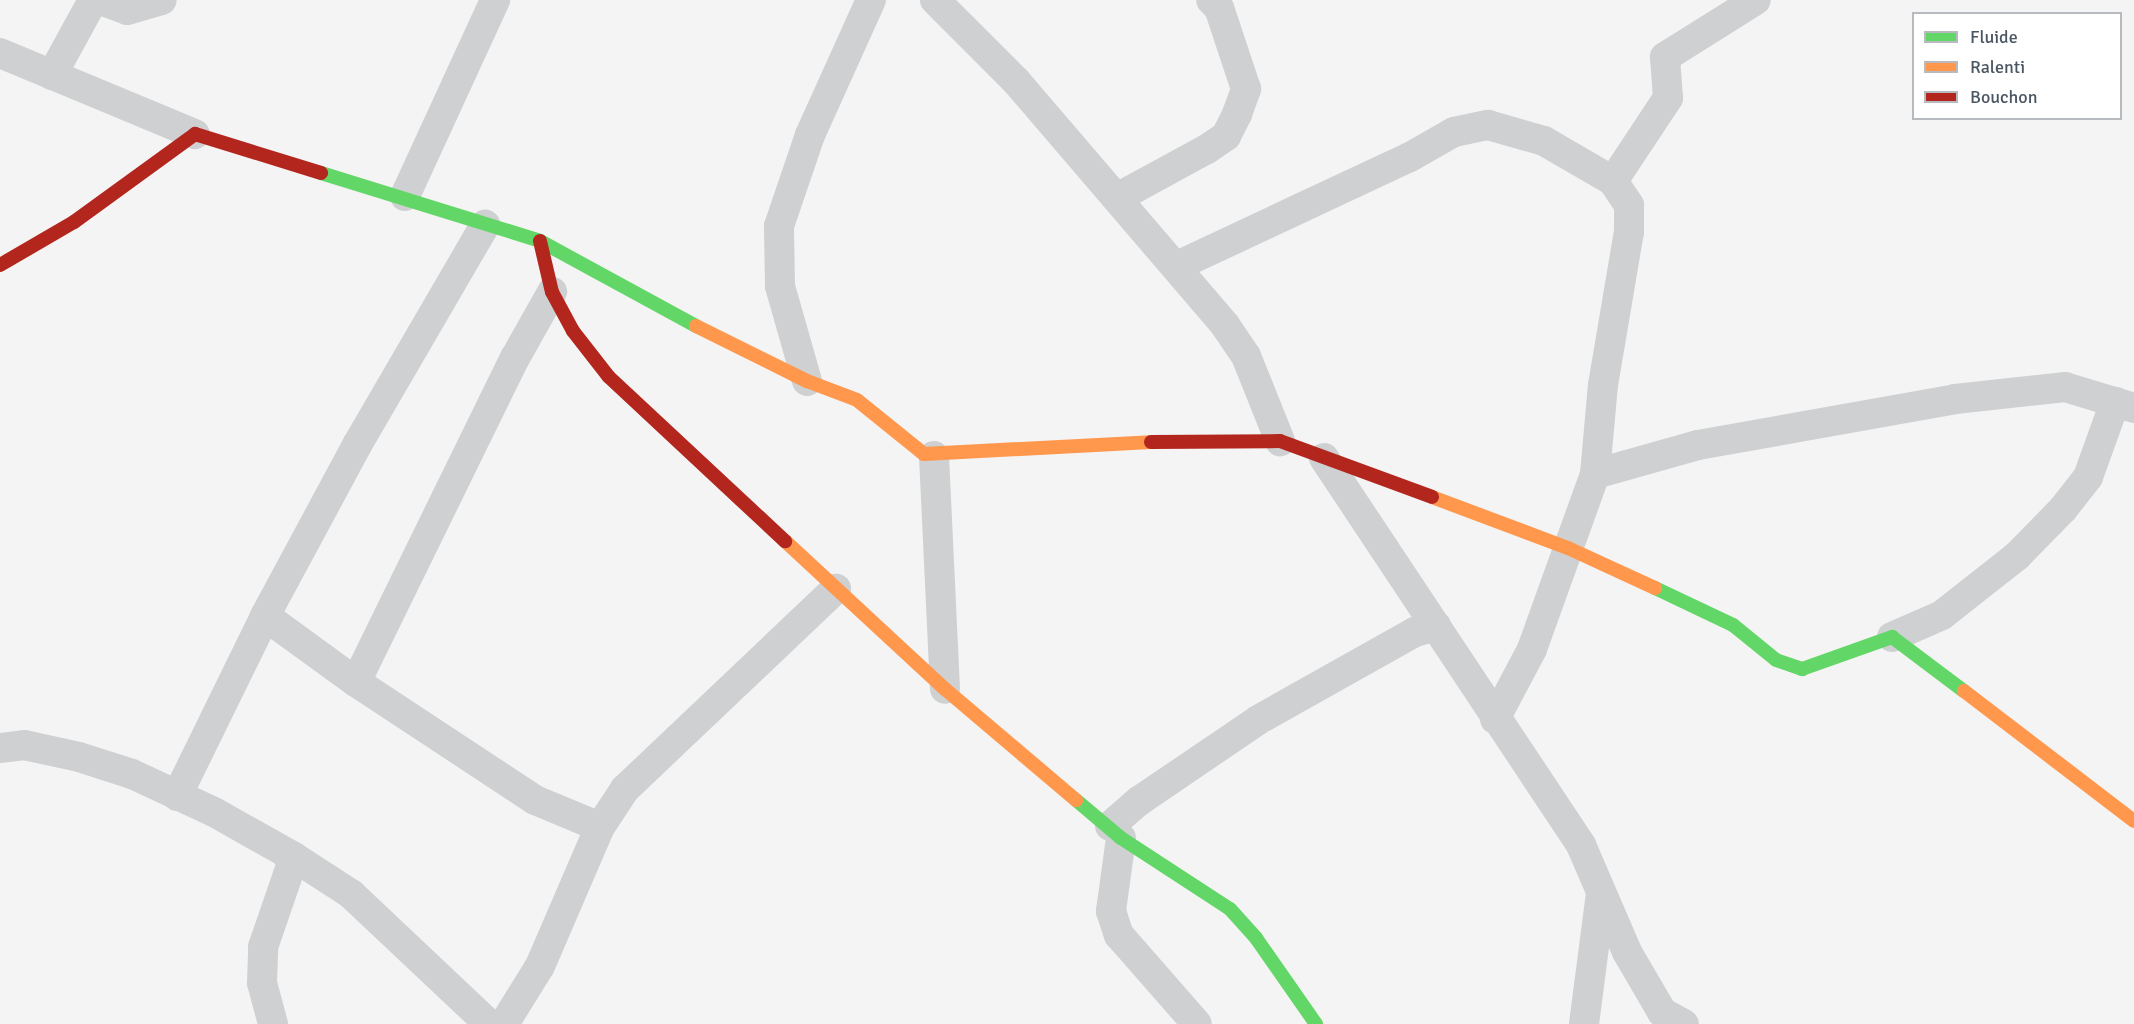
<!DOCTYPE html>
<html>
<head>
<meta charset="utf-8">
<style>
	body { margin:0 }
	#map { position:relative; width:2134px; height:1024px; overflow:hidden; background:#f4f4f4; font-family:Signika,sans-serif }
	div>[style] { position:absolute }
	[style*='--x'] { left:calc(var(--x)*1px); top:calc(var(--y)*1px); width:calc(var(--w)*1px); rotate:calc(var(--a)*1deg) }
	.street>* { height:30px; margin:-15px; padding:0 15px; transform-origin:15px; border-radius:15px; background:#ced0d2 }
	.fast>* { height:14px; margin:-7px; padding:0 7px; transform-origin:7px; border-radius:7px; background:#63d668 }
	.slow>* { height:14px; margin:-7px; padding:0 7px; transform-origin:7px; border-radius:7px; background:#ff974d }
	.jam>* { height:14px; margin:-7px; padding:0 7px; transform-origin:7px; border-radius:7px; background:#b3261e }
	span { translate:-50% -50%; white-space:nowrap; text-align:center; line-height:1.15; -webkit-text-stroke:4.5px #fff; paint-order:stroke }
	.legend { position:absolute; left:1912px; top:12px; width:210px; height:108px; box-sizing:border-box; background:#fff; border:2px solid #b7bbc0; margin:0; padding:8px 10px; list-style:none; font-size:18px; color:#4a5661 }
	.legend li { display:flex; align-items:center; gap:12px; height:30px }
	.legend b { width:30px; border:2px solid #b7bbc0 }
</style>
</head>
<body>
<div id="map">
	<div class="street">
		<i style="--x:100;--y:0;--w:29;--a:20"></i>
		<i style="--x:127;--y:10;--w:36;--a:-16"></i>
		<i style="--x:935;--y:0;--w:115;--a:45"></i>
		<i style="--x:1016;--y:81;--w:321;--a:49.4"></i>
		<i style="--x:1225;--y:325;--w:37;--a:56"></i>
		<i style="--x:1246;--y:356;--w:92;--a:68.2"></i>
		<i style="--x:0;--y:53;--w:211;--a:22.6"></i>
		<i style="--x:52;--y:75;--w:85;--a:-61.3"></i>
		<i style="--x:405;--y:196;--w:216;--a:-65.3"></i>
		<i style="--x:1117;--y:198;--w:102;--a:-28.6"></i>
		<i style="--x:1207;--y:149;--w:23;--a:-34"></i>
		<i style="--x:1226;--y:136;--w:25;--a:-63"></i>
		<i style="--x:1237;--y:114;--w:27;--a:-70"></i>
		<i style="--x:1246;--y:89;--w:85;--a:-108.4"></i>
		<i style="--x:1219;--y:8;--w:11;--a:-135"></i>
		<i style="--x:1177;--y:266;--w:257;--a:-25.1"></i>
		<i style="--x:1410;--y:157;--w:51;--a:-29.6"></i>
		<i style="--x:1454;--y:132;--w:35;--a:-12"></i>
		<i style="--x:1488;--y:125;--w:58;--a:15.9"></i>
		<i style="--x:1544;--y:141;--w:80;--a:30.1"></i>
		<i style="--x:807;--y:381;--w:99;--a:-105.9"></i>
		<i style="--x:780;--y:286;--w:60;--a:-91"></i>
		<i style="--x:779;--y:226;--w:96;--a:-71.2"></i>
		<i style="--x:810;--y:135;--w:148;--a:-65.7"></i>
		<i style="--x:934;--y:456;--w:233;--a:87.3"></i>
		<i style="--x:1324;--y:458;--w:465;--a:56.4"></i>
		<i style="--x:1581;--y:845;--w:116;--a:66.7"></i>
		<i style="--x:1627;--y:952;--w:69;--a:59.7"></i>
		<i style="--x:1662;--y:1012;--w:25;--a:29"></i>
		<i style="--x:1595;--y:474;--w:107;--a:-15.7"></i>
		<i style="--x:1698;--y:445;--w:261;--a:-10.1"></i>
		<i style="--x:1955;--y:399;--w:111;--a:-6.2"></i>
		<i style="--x:2065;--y:387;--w:72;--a:16.9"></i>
		<i style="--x:265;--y:616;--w:112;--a:36"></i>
		<i style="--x:356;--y:682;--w:214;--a:33.4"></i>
		<i style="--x:535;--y:800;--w:70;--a:22.6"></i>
		<i style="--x:1892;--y:637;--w:55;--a:-23.7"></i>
		<i style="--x:1942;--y:615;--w:95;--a:-38.2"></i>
		<i style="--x:2017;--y:556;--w:66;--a:-45.6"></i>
		<i style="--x:2063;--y:509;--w:41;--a:-52"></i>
		<i style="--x:2088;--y:477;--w:80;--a:-70.2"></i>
		<i style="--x:356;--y:682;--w:361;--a:-63.9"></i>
		<i style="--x:515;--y:358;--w:76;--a:-60.7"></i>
		<i style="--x:1495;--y:719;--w:79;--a:-62.1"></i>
		<i style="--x:1532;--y:649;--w:186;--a:-70.2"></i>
		<i style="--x:1595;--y:474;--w:89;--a:-84.9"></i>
		<i style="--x:1603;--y:385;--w:155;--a:-80.4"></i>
		<i style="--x:1629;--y:232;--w:27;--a:-90"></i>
		<i style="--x:1629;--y:205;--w:29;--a:-124"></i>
		<i style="--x:1613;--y:181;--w:100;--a:-56.5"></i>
		<i style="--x:1668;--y:98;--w:41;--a:-94.2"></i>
		<i style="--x:1665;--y:57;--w:107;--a:-32.1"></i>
		<i style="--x:0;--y:748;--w:24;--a:-7"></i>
		<i style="--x:24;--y:745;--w:56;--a:12.3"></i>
		<i style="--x:79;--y:757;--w:56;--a:17.8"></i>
		<i style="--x:132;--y:774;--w:90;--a:24.9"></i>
		<i style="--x:214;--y:812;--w:92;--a:29.4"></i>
		<i style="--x:294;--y:857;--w:68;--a:33"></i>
		<i style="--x:351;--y:894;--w:190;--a:43.3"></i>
		<i style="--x:177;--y:796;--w:200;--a:-63.9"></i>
		<i style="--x:265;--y:616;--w:194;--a:-61.7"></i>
		<i style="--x:357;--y:445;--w:255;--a:-59.8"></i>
		<i style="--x:1110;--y:826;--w:38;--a:-41"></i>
		<i style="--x:1139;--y:801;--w:144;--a:-34.2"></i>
		<i style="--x:1258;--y:720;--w:180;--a:-29.3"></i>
		<i style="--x:1415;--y:632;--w:22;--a:-16"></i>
		<i style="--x:1121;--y:838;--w:74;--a:97.8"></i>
		<i style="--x:1111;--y:911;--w:25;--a:72"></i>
		<i style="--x:1119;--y:935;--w:118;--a:48.8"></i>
		<i style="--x:273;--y:1024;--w:42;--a:-105"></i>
		<i style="--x:262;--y:983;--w:36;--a:-88"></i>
		<i style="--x:263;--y:947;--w:95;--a:-71"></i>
		<i style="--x:504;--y:1024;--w:68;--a:-58.2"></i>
		<i style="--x:540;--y:966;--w:151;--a:-66.7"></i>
		<i style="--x:600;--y:827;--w:45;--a:-56.7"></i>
		<i style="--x:625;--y:789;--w:291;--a:-43.5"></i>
		<i style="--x:1584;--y:1024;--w:132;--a:-82.6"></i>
	</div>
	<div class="fast">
		<i style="--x:321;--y:173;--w:229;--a:17.2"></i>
		<i style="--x:540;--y:241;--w:178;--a:28.6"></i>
		<i style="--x:1655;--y:588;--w:86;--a:25.4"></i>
		<i style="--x:1733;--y:625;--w:55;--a:39.1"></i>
		<i style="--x:1776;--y:660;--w:28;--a:19"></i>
		<i style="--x:1802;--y:669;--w:96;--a:-19.6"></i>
		<i style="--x:1892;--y:637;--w:90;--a:36.9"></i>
		<i style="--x:1076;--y:800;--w:59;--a:40.2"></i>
		<i style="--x:1121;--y:838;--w:130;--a:33.1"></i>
		<i style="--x:1230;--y:909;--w:39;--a:48"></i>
		<i style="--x:1256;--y:938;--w:105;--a:55.1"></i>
	</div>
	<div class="slow">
		<i style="--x:696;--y:326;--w:124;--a:26.4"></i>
		<i style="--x:807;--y:381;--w:53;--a:20.8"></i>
		<i style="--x:857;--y:400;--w:86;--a:38.9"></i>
		<i style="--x:924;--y:454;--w:227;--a:-3"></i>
		<i style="--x:1432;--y:497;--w:145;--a:20.6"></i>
		<i style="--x:1568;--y:548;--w:96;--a:24.7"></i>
		<i style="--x:785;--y:541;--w:218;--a:42.8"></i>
		<i style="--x:945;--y:689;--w:172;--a:40.3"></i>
		<i style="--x:1964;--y:691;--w:214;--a:37.4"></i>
	</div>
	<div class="jam">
		<i style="--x:540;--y:241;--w:52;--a:76.8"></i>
		<i style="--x:552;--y:292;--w:44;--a:61.7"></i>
		<i style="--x:573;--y:331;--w:58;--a:52"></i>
		<i style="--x:609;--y:377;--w:241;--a:43"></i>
		<i style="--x:0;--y:265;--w:86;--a:-30.2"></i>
		<i style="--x:74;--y:222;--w:150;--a:-36"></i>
		<i style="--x:195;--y:134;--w:132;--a:17.2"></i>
		<i style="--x:1151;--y:442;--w:129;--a:-0.4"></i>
		<i style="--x:1280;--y:441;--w:162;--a:20.2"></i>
	</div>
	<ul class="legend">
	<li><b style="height:8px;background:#63d668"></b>Fluide</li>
	<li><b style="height:8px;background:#ff974d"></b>Ralenti</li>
	<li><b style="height:8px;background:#b3261e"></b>Bouchon</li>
	</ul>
</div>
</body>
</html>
